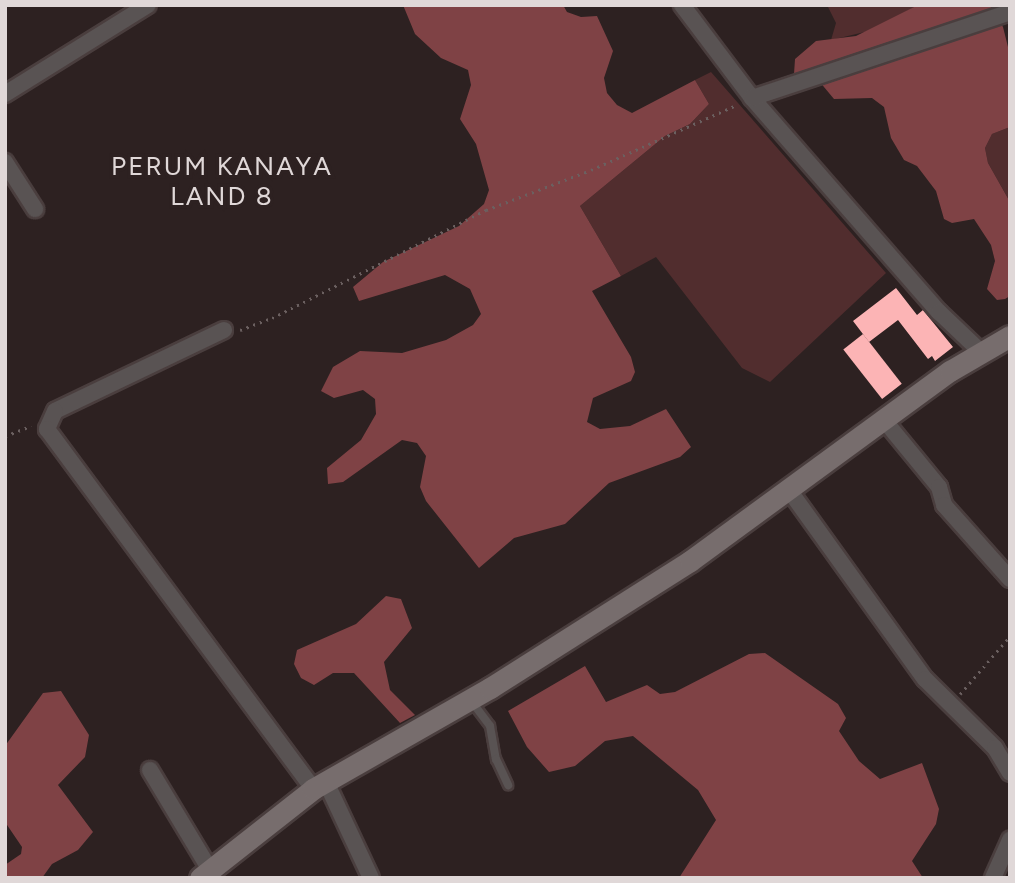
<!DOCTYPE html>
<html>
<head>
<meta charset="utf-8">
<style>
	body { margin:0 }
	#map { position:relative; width:1015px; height:883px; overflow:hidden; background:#2d2121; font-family:Figtree,sans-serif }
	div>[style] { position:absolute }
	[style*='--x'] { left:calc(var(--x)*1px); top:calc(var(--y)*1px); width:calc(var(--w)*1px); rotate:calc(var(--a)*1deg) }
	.green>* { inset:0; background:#512d2e }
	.forest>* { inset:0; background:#7f4245 }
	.building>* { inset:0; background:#fcb4b5; transform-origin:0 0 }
	.path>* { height:2.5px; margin-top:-1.25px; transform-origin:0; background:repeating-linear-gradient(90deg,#6b6060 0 2px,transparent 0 7px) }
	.roads { filter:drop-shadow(2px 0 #4a3e3e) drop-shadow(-2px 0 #4a3e3e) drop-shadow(0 2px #4a3e3e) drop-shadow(0 -2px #4a3e3e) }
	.lane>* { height:8px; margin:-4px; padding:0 4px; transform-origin:4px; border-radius:4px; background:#595353 }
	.street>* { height:16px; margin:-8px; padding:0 8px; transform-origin:8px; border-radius:8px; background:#595353 }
	.secondary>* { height:21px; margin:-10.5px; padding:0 10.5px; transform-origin:10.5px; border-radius:10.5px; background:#776d6d }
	span { translate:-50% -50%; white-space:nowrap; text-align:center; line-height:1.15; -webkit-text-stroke:7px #2d2121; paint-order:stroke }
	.neighbourhood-label { font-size:26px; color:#e0d8d8; letter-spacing:2px }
	.frame { position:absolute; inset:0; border:7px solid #e0d8d8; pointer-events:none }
</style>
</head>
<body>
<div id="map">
	<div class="green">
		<i style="clip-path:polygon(827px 5px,918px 5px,873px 30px,831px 40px,836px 23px)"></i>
		<i style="clip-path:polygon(711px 72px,886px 273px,770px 382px,742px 368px,656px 257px,621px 276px,580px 206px,665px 136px,690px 124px,709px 104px,695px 80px)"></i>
		<i style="clip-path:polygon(1010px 127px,1010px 202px,988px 163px,985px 148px,992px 134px)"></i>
	</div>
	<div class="forest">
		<i style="clip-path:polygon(403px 5px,563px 5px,567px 12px,581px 17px,597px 16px,613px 51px,604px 78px,607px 93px,617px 105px,632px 113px,695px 80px,709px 104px,690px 124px,665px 136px,580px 206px,621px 276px,592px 291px,631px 357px,635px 372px,631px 381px,593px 398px,587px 422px,600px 429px,630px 426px,666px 409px,691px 447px,680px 457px,609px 483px,565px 524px,514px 538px,479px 568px,426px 501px,420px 487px,426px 456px,417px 443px,402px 440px,343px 482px,328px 484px,327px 468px,361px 440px,376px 414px,375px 399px,363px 390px,334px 398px,321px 391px,333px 367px,360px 351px,402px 353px,446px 340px,473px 325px,481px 314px,470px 289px,445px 275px,359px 301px,353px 287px,383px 262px,459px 226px,484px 204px,489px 190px,476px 144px,460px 119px,471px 85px,468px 70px,441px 58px,415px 34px)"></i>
		<i style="clip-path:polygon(918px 5px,990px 5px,1003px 27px,1010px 55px,1010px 127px,992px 134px,985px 148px,988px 163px,1010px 202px,1010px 296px,1005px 299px,997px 300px,987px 289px,995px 261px,991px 245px,974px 219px,952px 223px,944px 219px,936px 191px,917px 166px,904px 160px,891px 138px,884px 107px,872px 98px,834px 99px,809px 69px,794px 74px,795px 59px,816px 41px,856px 36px)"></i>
		<i style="clip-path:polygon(386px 596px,401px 599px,412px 628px,384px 662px,390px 690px,415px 715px,400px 723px,354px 673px,333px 673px,314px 685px,301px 678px,294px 664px,297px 650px,356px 624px)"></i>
		<i style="clip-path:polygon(765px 653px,838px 704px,846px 718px,839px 731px,859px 761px,880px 779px,922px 763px,939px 809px,936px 824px,912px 861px,923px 878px,679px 878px,716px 820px,698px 790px,633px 736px,605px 741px,575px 766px,549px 772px,527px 747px,508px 711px,585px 666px,606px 702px,647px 685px,660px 694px,675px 692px,749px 654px)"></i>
		<i style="clip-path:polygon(61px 691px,89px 735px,85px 757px,58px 785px,93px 832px,78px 850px,52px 864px,42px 878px,5px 878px,5px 865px,21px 854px,22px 847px,5px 822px,5px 746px,43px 693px)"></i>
	</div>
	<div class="building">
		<i style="clip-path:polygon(896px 288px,917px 315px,923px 310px,953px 347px,935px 361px,932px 356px,928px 359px,898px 320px,869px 342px,853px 321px)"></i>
		<i style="left:863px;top:334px;width:63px;height:25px;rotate:52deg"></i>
	</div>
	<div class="path">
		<i style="--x:240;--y:330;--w:34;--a:-21"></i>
		<i style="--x:272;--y:318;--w:240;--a:-26.8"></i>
		<i style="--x:486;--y:210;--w:112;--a:-20.9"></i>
		<i style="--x:591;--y:170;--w:159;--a:-24.1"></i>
		<i style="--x:5;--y:436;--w:28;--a:-21"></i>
		<i style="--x:960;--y:694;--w:77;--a:-49.2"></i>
	</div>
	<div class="roads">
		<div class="lane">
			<i style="--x:472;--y:702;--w:30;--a:53"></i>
			<i style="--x:490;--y:726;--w:34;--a:80"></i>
			<i style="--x:496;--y:759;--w:29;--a:65"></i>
		</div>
		<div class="street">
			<i style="--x:682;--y:5;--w:116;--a:53"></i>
			<i style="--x:752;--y:98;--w:284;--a:48.9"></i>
			<i style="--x:939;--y:312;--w:58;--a:43.6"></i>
			<i style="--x:5;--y:94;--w:168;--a:-31.9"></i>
			<i style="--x:752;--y:98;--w:272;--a:-18.4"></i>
			<i style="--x:5;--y:162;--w:56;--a:57.4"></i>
			<i style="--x:224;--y:330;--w:187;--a:154.4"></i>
			<i style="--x:55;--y:411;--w:20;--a:114"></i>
			<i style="--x:47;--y:429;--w:448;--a:53.5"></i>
			<i style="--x:884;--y:420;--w:87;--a:50.6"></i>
			<i style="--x:939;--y:487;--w:19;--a:74"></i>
			<i style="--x:944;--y:505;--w:99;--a:48.3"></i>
			<i style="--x:789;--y:490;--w:233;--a:54.3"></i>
			<i style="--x:925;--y:679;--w:98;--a:44.6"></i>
			<i style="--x:995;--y:748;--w:29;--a:59"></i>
			<i style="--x:150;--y:770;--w:117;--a:59"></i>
			<i style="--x:326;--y:782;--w:106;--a:64.9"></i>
			<i style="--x:993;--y:878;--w:42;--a:-65.9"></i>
		</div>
		<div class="secondary">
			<i style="--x:200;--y:878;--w:144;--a:-38.2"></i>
			<i style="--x:313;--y:789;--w:204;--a:-29.7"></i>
			<i style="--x:490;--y:688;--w:237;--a:-32.4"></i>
			<i style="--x:690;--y:561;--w:322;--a:-36.2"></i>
			<i style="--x:950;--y:371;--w:69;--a:-30.3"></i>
		</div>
	</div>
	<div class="neighbourhood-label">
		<span style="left:222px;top:182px">PERUM KANAYA<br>LAND 8</span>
	</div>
	<div class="frame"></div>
</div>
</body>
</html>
